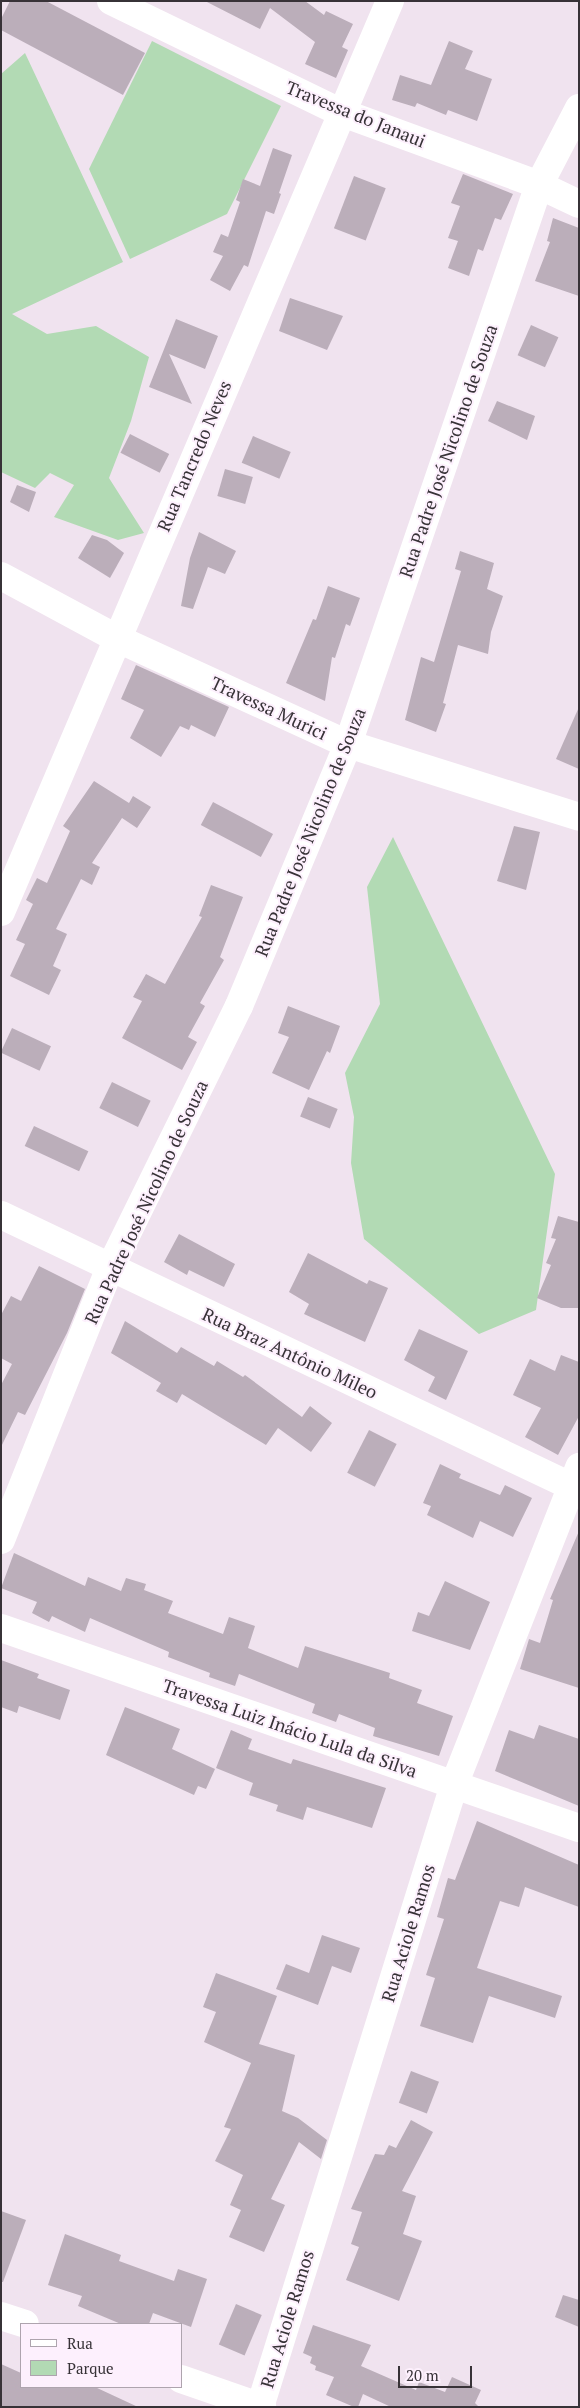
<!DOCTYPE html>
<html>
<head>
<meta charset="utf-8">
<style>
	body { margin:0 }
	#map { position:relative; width:580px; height:2408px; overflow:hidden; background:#f0e3ef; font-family:"PT Serif",serif }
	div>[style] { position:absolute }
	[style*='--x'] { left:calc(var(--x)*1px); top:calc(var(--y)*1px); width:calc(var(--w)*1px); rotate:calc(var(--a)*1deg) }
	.green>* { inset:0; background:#b2dab4 }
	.building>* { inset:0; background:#bbaeba; transform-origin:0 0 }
	.minor>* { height:28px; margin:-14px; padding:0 14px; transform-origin:14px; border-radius:14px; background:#fff }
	span { translate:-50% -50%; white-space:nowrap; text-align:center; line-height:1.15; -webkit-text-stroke:4px #fdf0fd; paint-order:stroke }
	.street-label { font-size:18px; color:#373237 }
	.frame { position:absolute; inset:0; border:2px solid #373237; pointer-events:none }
	.legend { position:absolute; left:20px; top:2323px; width:162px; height:65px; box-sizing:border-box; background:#fdf0fd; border:1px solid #aea4ae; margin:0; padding:6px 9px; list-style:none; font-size:15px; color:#373237 }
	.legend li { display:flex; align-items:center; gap:10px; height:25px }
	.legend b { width:25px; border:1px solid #aea4ae }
	.scale { position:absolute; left:398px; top:2366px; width:74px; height:22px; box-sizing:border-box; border:2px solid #373237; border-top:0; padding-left:6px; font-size:15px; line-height:18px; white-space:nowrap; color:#373237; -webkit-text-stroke:4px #fdf0fd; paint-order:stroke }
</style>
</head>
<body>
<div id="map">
	<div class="green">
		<i style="clip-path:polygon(152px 41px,281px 106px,227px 214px,130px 259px,89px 169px)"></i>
		<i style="clip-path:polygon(25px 53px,123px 262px,12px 314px,47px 334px,96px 326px,149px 357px,131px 421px,109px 478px,144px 533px,118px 540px,54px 517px,74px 485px,50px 473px,35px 488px,1px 472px,1px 74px)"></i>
		<i style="clip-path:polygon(393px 837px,555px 1174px,536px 1310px,479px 1334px,364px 1239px,351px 1163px,354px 1117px,345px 1073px,380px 1004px,367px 887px)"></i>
	</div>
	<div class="building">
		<i style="clip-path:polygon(10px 1px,46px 1px,145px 53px,123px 95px,1px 30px,1px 19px)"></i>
		<i style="clip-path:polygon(205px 1px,305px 1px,324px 15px,326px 11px,353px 24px,342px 47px,348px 50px,336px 78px,305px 64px,315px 42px,270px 8px,260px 29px)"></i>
		<i style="clip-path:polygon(449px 41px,473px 51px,465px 69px,492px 79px,477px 121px,448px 110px,446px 115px,417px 103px,415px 107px,392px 100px,400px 75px,431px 85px)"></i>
		<i style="clip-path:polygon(273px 148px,292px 155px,279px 193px,281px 194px,274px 214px,266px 211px,248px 267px,244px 265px,230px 291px,210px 280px,223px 256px,213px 252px,221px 234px,228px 237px,240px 202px,236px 200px,243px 179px,260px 186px)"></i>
		<i style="clip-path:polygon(463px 174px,513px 194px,501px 220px,495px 218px,483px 251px,478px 249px,469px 276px,448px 268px,458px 241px,448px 238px,460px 206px,451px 203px)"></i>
		<i style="left:354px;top:176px;width:34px;height:56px;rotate:21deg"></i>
		<i style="clip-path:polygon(553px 218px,579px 228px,579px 296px,535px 281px,550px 242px,547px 241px)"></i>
		<i style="clip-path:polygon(290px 298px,343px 316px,327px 350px,279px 331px)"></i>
		<i style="clip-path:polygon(176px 319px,218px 336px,205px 369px,169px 354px,192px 404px,149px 387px)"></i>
		<i style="left:531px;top:325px;width:30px;height:33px;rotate:24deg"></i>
		<i style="clip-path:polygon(497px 401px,535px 416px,527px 440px,488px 421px)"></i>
		<i style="left:130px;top:434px;width:44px;height:21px;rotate:27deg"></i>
		<i style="left:253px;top:436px;width:41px;height:29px;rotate:23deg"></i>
		<i style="left:225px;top:469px;width:29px;height:28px;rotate:16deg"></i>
		<i style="clip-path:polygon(17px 485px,36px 492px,29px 512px,10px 502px)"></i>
		<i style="clip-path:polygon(199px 532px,236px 551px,225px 574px,208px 567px,193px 609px,181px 606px,190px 558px)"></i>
		<i style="clip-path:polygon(92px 535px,107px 540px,124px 553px,110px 578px,78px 558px)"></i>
		<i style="clip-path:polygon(460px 551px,494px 563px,487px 589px,503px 596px,491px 632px,488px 654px,458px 645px,443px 703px,446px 704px,436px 732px,405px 720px,421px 657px,434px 662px,461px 571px,455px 569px)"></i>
		<i style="clip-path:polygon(328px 586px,360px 598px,350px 626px,346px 624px,335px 658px,332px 657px,325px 701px,286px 683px,313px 619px,316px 620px)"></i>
		<i style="clip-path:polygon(136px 665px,229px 707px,215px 737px,191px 725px,189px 730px,180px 726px,161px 757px,130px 738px,144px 710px,121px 699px)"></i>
		<i style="clip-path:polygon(579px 707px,579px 769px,556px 759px)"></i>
		<i style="clip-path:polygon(94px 781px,129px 803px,133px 796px,151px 807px,137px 828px,122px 818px,92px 863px,100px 867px,92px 885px,81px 879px,56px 929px,67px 934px,53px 966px,61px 970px,49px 995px,10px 976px,25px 944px,16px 940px,33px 904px,26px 900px,37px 878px,47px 883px,70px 831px,63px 826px)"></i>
		<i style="left:213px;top:802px;width:68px;height:26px;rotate:28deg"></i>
		<i style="clip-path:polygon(514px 826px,540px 832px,526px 890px,497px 881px)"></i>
		<i style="clip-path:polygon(211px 885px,243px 897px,220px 957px,224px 960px,200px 1003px,205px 1006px,188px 1037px,197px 1042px,182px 1070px,122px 1038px,142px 1001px,133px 997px,146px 974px,165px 984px,202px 917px,199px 916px)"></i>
		<i style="clip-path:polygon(288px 1006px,340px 1026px,330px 1053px,327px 1051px,309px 1090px,272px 1073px,289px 1037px,278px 1033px)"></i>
		<i style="left:12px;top:1028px;width:43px;height:27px;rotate:25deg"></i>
		<i style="left:112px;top:1082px;width:43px;height:29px;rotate:26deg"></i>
		<i style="left:308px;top:1097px;width:32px;height:21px;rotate:22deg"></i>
		<i style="left:34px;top:1126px;width:60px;height:22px;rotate:25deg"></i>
		<i style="clip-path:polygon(558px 1216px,579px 1222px,579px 1308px,561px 1308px,537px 1298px,551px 1265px,546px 1263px,556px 1239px,551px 1238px)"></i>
		<i style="clip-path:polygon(179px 1234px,235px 1264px,224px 1287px,189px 1270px,187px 1275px,164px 1262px)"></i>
		<i style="clip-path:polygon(308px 1253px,367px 1284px,369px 1280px,388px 1288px,365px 1342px,304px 1314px,309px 1304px,289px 1292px)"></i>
		<i style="clip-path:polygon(39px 1266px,85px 1289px,67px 1333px,25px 1415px,18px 1412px,1px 1447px,1px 1385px,12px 1364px,1px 1358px,1px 1315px,11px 1296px,21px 1301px)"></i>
		<i style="clip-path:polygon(125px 1321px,177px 1353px,181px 1347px,214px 1366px,217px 1361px,243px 1377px,245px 1375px,302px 1417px,310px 1406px,332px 1423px,311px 1452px,278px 1428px,266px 1445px,182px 1394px,177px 1403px,156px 1391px,161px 1383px,111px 1353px)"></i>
		<i style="clip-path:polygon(419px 1329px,468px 1351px,446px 1400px,428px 1391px,435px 1377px,404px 1360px)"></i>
		<i style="clip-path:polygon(561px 1355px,579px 1362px,579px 1416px,558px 1455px,525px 1437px,541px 1408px,513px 1395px,530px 1359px,555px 1371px)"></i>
		<i style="left:369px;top:1430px;width:31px;height:48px;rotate:27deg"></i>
		<i style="clip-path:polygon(440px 1464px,461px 1474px,459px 1478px,500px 1495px,505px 1485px,532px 1498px,513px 1537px,480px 1521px,473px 1538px,427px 1515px,431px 1506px,423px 1503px)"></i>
		<i style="clip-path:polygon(579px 1531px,579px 1688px,520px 1669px,529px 1639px,540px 1643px,553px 1600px,550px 1599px)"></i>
		<i style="clip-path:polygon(14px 1553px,85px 1586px,88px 1577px,121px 1591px,126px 1578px,146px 1584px,144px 1590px,173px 1601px,168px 1613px,223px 1634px,229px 1617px,255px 1626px,248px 1648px,298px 1668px,305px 1646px,390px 1673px,389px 1678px,422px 1690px,417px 1703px,453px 1716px,439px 1756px,373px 1736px,375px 1728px,339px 1714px,336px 1722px,312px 1713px,315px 1704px,239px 1674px,235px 1686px,209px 1677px,210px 1673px,168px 1657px,169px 1652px,90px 1618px,85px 1632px,52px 1616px,49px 1622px,32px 1613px,37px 1602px,1px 1588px)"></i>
		<i style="clip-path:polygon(445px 1581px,490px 1602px,470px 1650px,412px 1631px,418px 1612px,429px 1616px)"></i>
		<i style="clip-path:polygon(1px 1660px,39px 1674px,37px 1678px,70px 1690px,60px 1720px,19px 1706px,17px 1713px,1px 1707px)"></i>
		<i style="clip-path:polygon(125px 1707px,180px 1729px,172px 1749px,215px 1769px,206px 1789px,198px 1786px,194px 1795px,106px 1755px)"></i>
		<i style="clip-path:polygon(539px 1725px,579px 1739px,579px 1806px,495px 1771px,509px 1730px,534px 1739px)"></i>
		<i style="clip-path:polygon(231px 1730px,252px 1739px,248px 1749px,291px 1764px,293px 1759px,386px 1788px,372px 1828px,307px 1807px,303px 1820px,276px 1811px,278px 1805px,249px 1795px,253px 1783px,216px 1768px)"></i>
		<i style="clip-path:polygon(477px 1821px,579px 1865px,579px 1907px,525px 1887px,519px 1907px,500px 1901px,477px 1968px,562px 1996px,555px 2018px,489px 1996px,473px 2043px,420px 2026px,435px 1978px,426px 1975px,444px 1919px,437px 1917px,448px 1878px,455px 1880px)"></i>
		<i style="clip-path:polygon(322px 1935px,360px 1948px,351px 1973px,332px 1966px,318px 2005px,276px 1989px,286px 1964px,309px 1973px)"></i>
		<i style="clip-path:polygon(216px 1973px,277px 1996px,259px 2044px,295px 2055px,282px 2111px,298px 2118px,327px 2140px,321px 2159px,299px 2142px,271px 2199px,285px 2205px,264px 2252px,229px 2237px,241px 2210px,230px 2205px,243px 2175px,215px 2161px,231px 2129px,224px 2127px,251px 2063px,204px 2042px,216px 2012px,203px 2007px)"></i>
		<i style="left:411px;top:2071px;width:30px;height:34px;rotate:21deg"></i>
		<i style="clip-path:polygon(411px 2120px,433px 2132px,402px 2191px,416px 2196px,403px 2234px,422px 2241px,399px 2301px,346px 2280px,359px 2247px,351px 2244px,362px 2212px,351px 2209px,375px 2154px,384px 2155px,389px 2145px,396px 2148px)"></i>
		<i style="clip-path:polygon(1px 2211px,26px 2220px,3px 2282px,1px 2282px)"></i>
		<i style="clip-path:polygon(65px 2234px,121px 2255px,119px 2261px,174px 2281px,178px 2269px,207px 2279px,191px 2327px,153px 2313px,149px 2324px,121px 2324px,78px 2306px,82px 2296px,48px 2285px)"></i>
		<i style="clip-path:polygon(563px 2295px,579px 2300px,579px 2327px,555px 2317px)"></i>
		<i style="left:236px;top:2304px;width:28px;height:44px;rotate:23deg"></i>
		<i style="clip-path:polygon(313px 2325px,371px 2345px,361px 2366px,416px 2390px,419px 2382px,445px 2392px,452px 2377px,481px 2390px,475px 2403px,479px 2407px,391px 2407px,363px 2394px,358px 2407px,354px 2407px,326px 2395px,334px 2377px,315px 2370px,316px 2366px,310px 2363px,312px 2357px,303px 2353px)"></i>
		<i style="clip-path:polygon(1px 2364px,21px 2373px,21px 2387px,95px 2387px,138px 2407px,1px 2407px)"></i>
	</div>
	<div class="minor">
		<i style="--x:111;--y:1;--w:254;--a:25.9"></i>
		<i style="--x:340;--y:112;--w:212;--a:20.1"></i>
		<i style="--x:539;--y:185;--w:44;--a:25.4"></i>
		<i style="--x:1;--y:576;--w:131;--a:28.3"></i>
		<i style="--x:116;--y:638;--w:255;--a:24.6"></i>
		<i style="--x:348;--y:744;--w:242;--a:17.5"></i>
		<i style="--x:1;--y:912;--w:991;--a:-66.88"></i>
		<i style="--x:1;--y:1215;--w:640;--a:25.44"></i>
		<i style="--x:1;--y:1540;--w:293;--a:-68.2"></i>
		<i style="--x:110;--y:1268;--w:292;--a:-63.8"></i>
		<i style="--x:239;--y:1006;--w:284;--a:-67.4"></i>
		<i style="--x:348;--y:744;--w:591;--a:-71.14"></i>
		<i style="--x:539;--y:185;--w:87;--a:-62.5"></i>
		<i style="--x:1;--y:1628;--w:612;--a:19.09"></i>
		<i style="--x:1;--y:2316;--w:25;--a:18"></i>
		<i style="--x:181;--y:2379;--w:86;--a:19.1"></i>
		<i style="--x:260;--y:2407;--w:652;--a:-72.68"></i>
		<i style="--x:454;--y:1785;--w:342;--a:-68.5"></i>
	</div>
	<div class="street-label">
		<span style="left:356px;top:114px;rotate:22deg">Travessa do Janaui</span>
		<span style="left:448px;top:451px;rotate:-71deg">Rua Padre José Nicolino de Souza</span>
		<span style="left:194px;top:456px;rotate:-67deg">Rua Tancredo Neves</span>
		<span style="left:269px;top:708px;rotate:25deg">Travessa Murici</span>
		<span style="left:310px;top:832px;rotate:-68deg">Rua Padre José Nicolino de Souza</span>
		<span style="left:146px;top:1202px;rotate:-65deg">Rua Padre José Nicolino de Souza</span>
		<span style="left:290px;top:1353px;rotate:25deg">Rua Braz Antônio Mileo</span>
		<span style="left:290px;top:1728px;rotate:19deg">Travessa Luiz Inácio Lula da Silva</span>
		<span style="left:408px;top:1933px;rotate:-73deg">Rua Aciole Ramos</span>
		<span style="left:287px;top:2319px;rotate:-73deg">Rua Aciole Ramos</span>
	</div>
	<div class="frame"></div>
	<ul class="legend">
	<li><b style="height:6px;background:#fff"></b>Rua</li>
	<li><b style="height:14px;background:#b2dab4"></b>Parque</li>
	</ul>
	<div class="scale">20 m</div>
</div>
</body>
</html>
